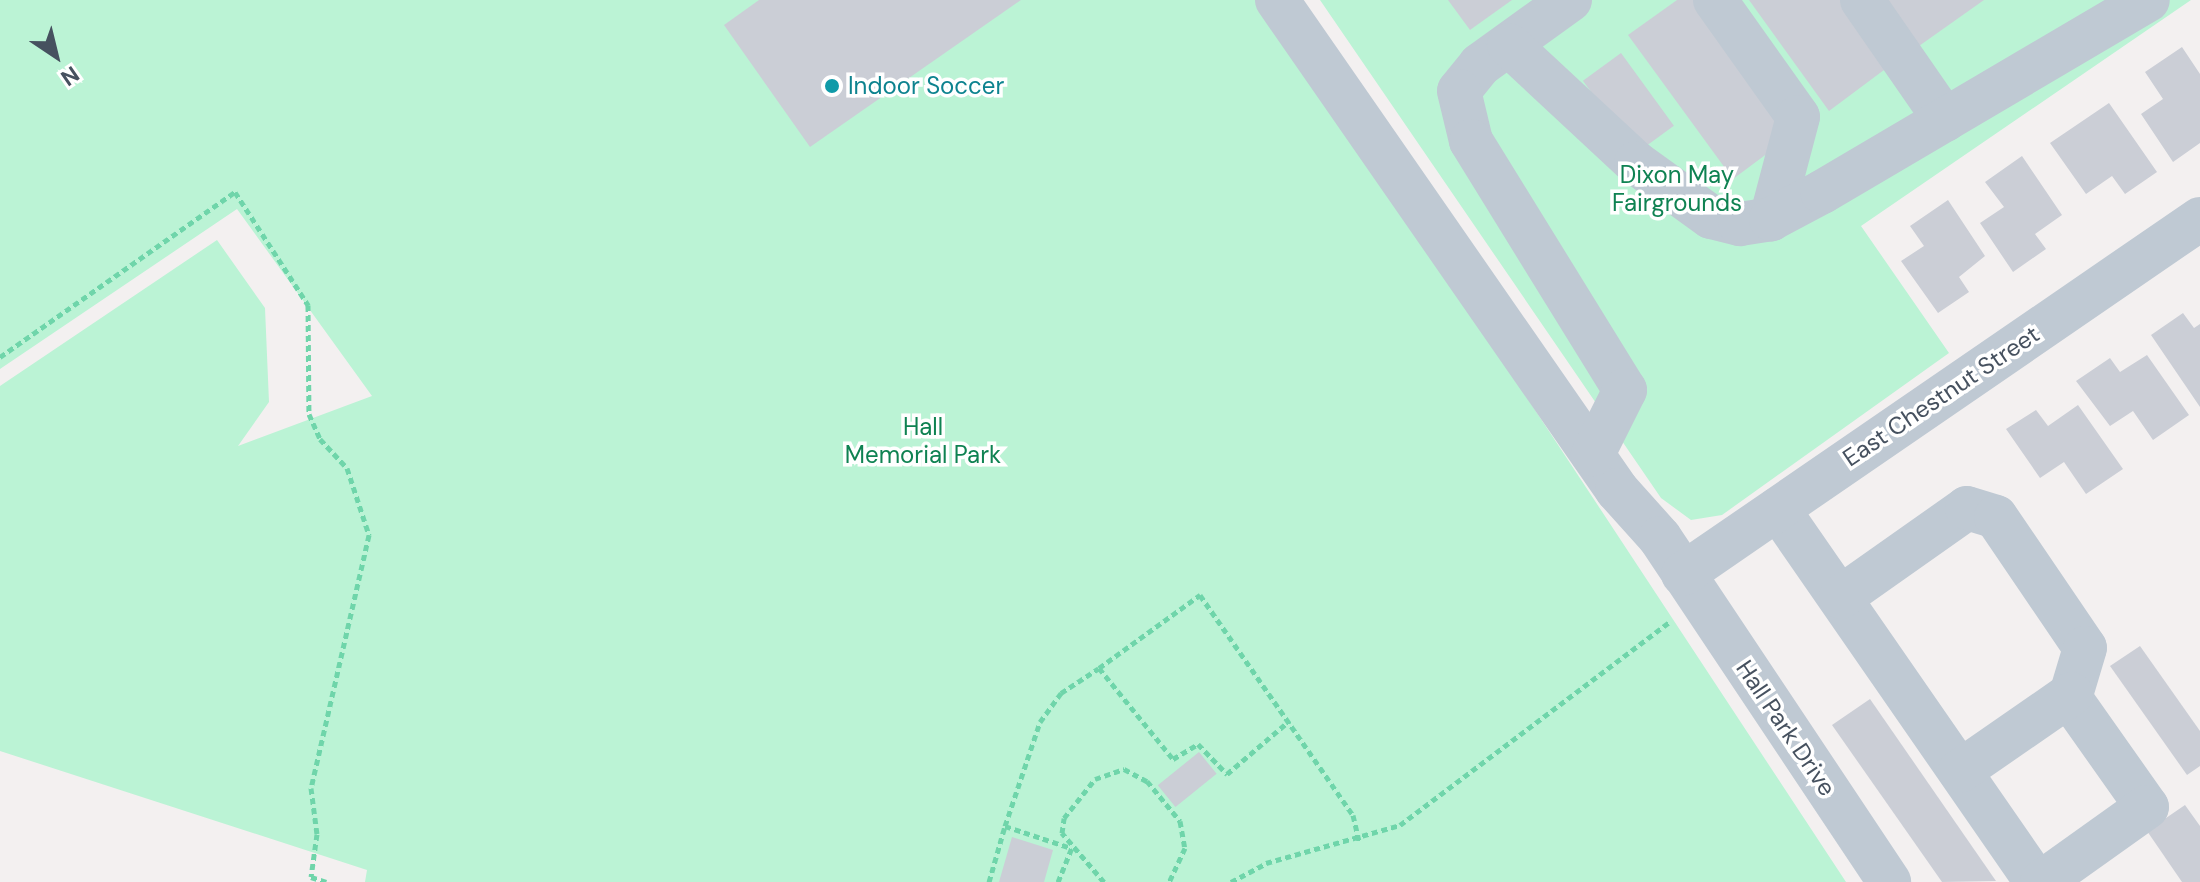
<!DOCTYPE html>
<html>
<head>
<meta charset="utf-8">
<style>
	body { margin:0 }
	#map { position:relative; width:2200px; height:882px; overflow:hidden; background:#f3f0f0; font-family:"DM Sans",sans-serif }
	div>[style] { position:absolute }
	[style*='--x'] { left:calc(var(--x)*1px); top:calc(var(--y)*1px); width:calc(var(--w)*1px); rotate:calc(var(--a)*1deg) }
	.green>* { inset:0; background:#bbf3d5 }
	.building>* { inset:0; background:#cbced6; transform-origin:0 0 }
	.path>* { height:5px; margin-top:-2.5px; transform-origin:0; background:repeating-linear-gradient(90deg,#6fd5aa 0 6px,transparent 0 10px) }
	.minor>* { height:44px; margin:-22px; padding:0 22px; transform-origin:22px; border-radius:22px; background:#bfc9d3 }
	.dots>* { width:22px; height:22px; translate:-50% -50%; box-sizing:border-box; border:4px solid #fff; border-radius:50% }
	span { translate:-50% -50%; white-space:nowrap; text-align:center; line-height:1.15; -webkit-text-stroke:7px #fff; paint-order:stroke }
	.culture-label { font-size:24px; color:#0d838f }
	.left { translate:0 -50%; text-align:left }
	.park-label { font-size:24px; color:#0f8252 }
	.street-label { font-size:24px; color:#46515f }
	.north { position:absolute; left:16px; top:16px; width:80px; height:80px; -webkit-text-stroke:6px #fff; paint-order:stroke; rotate:145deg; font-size:22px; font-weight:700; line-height:32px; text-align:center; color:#46515f }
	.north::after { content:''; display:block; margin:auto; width:28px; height:36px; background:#46515f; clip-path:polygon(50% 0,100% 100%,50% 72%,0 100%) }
</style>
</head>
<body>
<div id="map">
	<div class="green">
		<i style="clip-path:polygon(0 0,1265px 0,1846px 882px,365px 882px,367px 870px,0 751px,0 386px,217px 240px,265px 308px,269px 402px,238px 446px,372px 396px,237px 209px,0 369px)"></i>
		<i style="clip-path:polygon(1320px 0,2191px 0,1861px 226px,1949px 353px,1722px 515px,1691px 520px,1661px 498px)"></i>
	</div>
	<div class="building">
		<i style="clip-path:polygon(759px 0,1021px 0,810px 147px,724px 25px)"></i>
		<i style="clip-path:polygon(1448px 0,1512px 0,1470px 30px)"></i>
		<i style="clip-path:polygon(1677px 0,1696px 0,1792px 135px,1733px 179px,1628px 35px)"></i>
		<i style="clip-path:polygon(1749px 0,1841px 0,1888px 67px,1829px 111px)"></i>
		<i style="clip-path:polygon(1887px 0,1984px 0,1919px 46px)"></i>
		<i style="clip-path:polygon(2182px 47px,2200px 74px,2200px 143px,2173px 162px,2141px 114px,2163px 99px,2145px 72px)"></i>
		<i style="left:1621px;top:53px;width:90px;height:47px;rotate:54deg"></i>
		<i style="clip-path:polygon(2109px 103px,2157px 172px,2125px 194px,2112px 176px,2086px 194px,2050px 143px)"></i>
		<i style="clip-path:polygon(2022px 156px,2062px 215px,2035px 234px,2046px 249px,2013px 272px,1980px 223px,2004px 207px,1985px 182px)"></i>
		<i style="clip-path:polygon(1948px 200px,1985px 256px,1959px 277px,1969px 292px,1938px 313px,1901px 261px,1924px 246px,1910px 226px)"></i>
		<i style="clip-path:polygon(2183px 313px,2194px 328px,2200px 324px,2200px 407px,2151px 335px)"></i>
		<i style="clip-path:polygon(2147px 355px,2189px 415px,2153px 440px,2133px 411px,2110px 426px,2076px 381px,2110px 358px,2120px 372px)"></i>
		<i style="clip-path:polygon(2078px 405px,2123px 469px,2086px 494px,2064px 462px,2040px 478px,2006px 429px,2036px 410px,2048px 426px)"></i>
		<i style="clip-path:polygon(2140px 646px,2200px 731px,2200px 766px,2187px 775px,2110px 666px)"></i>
		<i style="clip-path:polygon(1870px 699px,1996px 881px,1942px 882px,1832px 725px)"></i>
		<i style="left:1199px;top:752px;width:28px;height:53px;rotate:51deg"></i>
		<i style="clip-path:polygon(2185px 805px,2200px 826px,2200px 882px,2182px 882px,2147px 831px)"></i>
		<i style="clip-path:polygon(1012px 837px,1053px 850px,1044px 882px,999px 882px)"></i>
	</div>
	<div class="path">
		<i style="--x:0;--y:357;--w:287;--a:-35.1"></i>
		<i style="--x:235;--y:192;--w:135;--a:57.1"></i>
		<i style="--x:308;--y:305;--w:109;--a:89.5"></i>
		<i style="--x:309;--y:414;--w:27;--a:66"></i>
		<i style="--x:320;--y:439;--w:40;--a:47"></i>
		<i style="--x:347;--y:468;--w:71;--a:71.8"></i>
		<i style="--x:369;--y:535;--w:260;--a:102.9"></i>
		<i style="--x:311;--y:788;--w:46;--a:82.6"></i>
		<i style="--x:317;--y:834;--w:43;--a:97.9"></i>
		<i style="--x:311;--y:877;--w:16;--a:18"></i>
		<i style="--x:1099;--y:668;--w:125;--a:-35.9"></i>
		<i style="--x:1200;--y:595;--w:268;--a:55.2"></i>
		<i style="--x:1353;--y:815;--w:28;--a:77"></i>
		<i style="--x:1005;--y:826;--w:110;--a:-71.4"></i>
		<i style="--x:1040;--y:722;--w:36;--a:-54"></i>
		<i style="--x:1061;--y:693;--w:45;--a:-33.3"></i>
		<i style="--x:1099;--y:668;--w:117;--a:50.9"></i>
		<i style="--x:1173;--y:759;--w:29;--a:-31"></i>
		<i style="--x:1198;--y:744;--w:42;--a:46"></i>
		<i style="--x:1227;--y:774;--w:82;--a:-40.5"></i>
		<i style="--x:989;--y:882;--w:58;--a:-74.1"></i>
		<i style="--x:1005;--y:826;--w:70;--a:18.4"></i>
		<i style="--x:1058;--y:882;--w:37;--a:-68"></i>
		<i style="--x:1104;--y:882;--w:65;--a:-130.6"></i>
		<i style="--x:1062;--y:833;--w:15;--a:-82"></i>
		<i style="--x:1064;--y:818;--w:50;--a:-51.5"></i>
		<i style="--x:1095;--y:779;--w:31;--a:-19"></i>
		<i style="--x:1124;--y:769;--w:26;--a:28"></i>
		<i style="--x:1147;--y:781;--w:52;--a:50.5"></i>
		<i style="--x:1180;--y:821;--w:27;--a:80"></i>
		<i style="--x:1185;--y:848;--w:38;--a:115"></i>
		<i style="--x:1231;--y:882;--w:40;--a:-28"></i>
		<i style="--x:1266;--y:863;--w:139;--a:-15.8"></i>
		<i style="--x:1400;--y:825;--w:339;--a:-37"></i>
	</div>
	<div class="minor">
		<i style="--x:1277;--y:0;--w:596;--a:55.24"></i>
		<i style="--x:1617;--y:490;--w:64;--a:48.1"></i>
		<i style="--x:1660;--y:538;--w:413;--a:56.3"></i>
		<i style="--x:1570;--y:0;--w:111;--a:144.2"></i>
		<i style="--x:1480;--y:65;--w:33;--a:129"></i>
		<i style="--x:1459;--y:91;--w:51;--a:76.5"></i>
		<i style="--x:1471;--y:141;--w:293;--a:58.3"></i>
		<i style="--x:1625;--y:390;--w:72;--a:116.6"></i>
		<i style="--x:1715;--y:0;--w:143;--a:54.6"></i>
		<i style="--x:1798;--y:117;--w:106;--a:104.8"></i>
		<i style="--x:1862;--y:0;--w:146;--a:55.3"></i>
		<i style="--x:1509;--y:45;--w:173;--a:42.9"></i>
		<i style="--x:1636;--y:163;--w:92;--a:35.8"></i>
		<i style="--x:1711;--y:217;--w:30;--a:14"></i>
		<i style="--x:1740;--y:224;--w:31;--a:-9"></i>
		<i style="--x:1771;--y:219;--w:58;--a:-27.9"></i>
		<i style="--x:1822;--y:192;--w:378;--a:-30.5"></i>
		<i style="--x:1778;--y:509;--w:454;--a:55.3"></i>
		<i style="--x:1683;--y:574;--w:627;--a:-34.48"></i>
		<i style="--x:1841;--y:597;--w:154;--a:-35.2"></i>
		<i style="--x:1967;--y:508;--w:30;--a:17"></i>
		<i style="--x:1996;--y:517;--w:158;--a:55.8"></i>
		<i style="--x:2085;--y:648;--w:52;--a:106.7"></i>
		<i style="--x:2070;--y:698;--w:133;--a:54.8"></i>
		<i style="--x:2147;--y:807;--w:129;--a:144.5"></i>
		<i style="--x:1960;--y:771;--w:135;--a:-34.7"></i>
	</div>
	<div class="dots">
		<i style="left:832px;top:86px;background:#0f9aa8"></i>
	</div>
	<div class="culture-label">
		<span class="left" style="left:848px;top:86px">Indoor Soccer</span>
	</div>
	<div class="park-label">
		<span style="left:1677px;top:189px">Dixon May<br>Fairgrounds</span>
		<span style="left:923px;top:441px">Hall<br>Memorial Park</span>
	</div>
	<div class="street-label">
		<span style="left:1941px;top:396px;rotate:-34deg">East Chestnut Street</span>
		<span style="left:1786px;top:728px;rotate:56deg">Hall Park Drive</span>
	</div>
	<div class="north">N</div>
</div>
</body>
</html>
